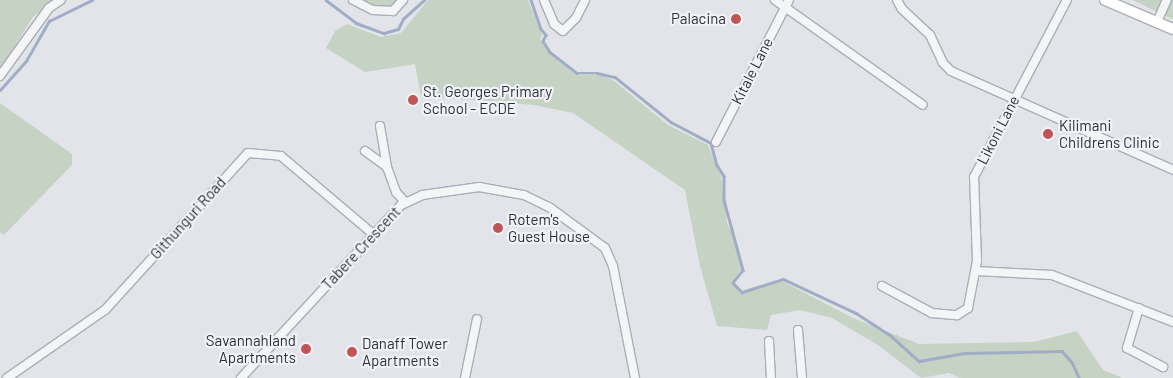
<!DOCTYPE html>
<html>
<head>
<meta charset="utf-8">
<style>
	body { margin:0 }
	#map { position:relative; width:1173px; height:378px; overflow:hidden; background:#e2e4e9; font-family:Barlow,sans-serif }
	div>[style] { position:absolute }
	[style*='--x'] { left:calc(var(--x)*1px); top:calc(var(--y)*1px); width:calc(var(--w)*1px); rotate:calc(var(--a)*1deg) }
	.green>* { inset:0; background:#c5d2c4 }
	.stream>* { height:2.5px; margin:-1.25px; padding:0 1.25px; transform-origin:1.25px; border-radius:1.25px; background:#a1adc5 }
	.roads { filter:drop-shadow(1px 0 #abaeb6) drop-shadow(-1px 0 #abaeb6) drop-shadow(0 1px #abaeb6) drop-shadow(0 -1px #abaeb6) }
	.minor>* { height:8px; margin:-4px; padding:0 4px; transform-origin:4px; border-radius:4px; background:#f4f5f7 }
	.major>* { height:10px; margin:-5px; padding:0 5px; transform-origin:5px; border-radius:5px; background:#fff }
	.dots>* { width:14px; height:14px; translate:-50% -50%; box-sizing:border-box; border:2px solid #f1f3f6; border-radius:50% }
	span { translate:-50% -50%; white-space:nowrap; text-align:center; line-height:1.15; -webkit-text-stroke:4.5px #f1f3f6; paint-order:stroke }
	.poi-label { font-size:15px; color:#2c303f }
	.right { translate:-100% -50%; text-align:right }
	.left { translate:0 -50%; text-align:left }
	.street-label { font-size:15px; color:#2c303f }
</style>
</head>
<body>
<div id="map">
	<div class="green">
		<i style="clip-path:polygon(0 0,55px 0,33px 17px,0 70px)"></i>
		<i style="clip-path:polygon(356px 0,398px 0,390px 9px,381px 10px)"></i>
		<i style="clip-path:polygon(428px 0,528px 0,542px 35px,540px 40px,549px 53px,575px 74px,596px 74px,613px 80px,668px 125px,708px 145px,721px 176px,727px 223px,735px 239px,741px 269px,732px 283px,741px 293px,782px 281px,853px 318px,919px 344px,1034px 342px,1077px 331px,1103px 370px,1123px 378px,961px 378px,949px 373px,921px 378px,878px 345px,832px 318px,800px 310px,771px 315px,767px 330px,717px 326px,700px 266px,685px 190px,573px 113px,534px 105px,421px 96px,415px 64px,365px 72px,326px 48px,335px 31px,347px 24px,381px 37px,401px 33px)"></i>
		<i style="clip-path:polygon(1133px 0,1173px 0,1173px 19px,1147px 7px)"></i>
		<i style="clip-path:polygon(0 103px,72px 154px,72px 165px,4px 235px,0 232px)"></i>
	</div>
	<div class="stream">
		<i style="--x:326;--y:0;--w:38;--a:37"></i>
		<i style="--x:356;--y:23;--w:30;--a:20"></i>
		<i style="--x:384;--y:33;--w:15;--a:-16"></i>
		<i style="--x:398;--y:29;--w:11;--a:-63"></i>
		<i style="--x:403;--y:19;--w:28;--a:-42"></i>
		<i style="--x:531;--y:0;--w:31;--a:71"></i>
		<i style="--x:541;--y:29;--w:8;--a:50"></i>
		<i style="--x:546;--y:35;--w:7;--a:117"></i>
		<i style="--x:543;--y:41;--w:13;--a:58"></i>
		<i style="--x:550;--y:52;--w:34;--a:38"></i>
		<i style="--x:577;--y:73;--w:20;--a:0"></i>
		<i style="--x:597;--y:73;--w:18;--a:13"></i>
		<i style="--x:615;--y:77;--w:72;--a:38.8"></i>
		<i style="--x:671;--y:122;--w:45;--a:27.7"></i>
		<i style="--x:711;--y:143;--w:23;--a:75"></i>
		<i style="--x:717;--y:165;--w:13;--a:58"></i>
		<i style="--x:724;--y:176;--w:24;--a:90"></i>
		<i style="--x:724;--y:200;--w:73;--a:74.8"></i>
		<i style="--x:743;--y:270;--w:16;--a:128"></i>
		<i style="--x:733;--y:283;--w:13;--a:45"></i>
		<i style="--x:742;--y:292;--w:43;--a:-17.6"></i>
		<i style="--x:783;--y:279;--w:81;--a:25"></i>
		<i style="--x:856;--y:313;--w:40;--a:32.9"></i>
		<i style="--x:890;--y:335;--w:39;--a:42"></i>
		<i style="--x:919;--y:361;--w:47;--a:-9.9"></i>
		<i style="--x:965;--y:353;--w:97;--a:-1.2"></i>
		<i style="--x:1062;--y:351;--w:15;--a:48"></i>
		<i style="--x:1072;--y:362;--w:17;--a:66"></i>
		<i style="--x:0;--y:90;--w:39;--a:-48"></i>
		<i style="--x:26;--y:61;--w:46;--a:-60.1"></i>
		<i style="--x:49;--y:21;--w:48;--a:-26"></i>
	</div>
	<div class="roads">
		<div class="minor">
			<i style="--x:353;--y:0;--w:22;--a:27"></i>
			<i style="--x:373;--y:10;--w:20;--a:3"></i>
			<i style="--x:393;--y:11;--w:15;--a:-48"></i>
			<i style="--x:544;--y:0;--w:26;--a:67"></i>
			<i style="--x:554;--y:24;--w:11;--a:38"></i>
			<i style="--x:563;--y:31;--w:18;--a:-45"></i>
			<i style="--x:576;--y:18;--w:20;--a:-63"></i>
			<i style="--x:775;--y:0;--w:181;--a:35.4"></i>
			<i style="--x:897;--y:0;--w:10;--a:61"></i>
			<i style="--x:902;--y:9;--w:38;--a:43"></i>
			<i style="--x:930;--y:35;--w:31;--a:65"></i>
			<i style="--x:943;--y:63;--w:11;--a:45"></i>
			<i style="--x:951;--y:71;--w:243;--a:24"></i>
			<i style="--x:1157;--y:22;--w:24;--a:-66"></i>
			<i style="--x:0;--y:76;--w:84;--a:-54.2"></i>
			<i style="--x:49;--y:8;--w:14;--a:-34"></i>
			<i style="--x:380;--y:126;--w:42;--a:80.3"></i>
			<i style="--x:387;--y:167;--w:27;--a:70"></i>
			<i style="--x:396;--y:192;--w:13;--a:48"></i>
			<i style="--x:716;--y:142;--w:160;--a:-62.8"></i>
			<i style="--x:365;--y:151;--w:27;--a:36"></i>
			<i style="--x:976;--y:271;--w:76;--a:3"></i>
			<i style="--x:1052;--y:275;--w:130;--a:21.2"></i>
			<i style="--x:882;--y:286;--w:57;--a:28.4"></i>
			<i style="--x:932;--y:313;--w:25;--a:5"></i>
			<i style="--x:957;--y:315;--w:13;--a:-32"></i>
			<i style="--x:968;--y:308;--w:48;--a:-79.2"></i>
			<i style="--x:977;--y:261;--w:84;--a:-92"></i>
			<i style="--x:974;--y:177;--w:200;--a:-62.3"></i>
			<i style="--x:1139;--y:308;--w:42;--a:106.7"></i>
			<i style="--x:1127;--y:348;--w:41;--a:27.8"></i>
			<i style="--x:798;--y:330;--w:48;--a:85.2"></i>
			<i style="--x:769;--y:341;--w:37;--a:87"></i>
			<i style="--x:7;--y:378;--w:119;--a:-34.8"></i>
			<i style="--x:105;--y:310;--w:212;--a:-47.7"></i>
			<i style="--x:248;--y:153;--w:33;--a:5"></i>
			<i style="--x:281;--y:156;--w:121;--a:40.3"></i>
			<i style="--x:241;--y:378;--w:236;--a:-47.2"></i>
			<i style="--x:401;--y:205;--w:23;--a:-25"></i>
			<i style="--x:422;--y:195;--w:58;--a:-8"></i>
			<i style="--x:479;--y:187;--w:46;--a:10.1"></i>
			<i style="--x:524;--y:195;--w:28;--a:26"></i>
			<i style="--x:549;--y:207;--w:69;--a:36.2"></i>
			<i style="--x:605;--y:248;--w:20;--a:66"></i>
			<i style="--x:613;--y:266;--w:114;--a:78.9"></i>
			<i style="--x:465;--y:378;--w:60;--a:-78.5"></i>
		</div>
		<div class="major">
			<i style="--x:1105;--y:0;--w:74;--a:23.1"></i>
		</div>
	</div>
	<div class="dots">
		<i style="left:736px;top:19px;background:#c15455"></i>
		<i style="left:413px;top:100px;background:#c15455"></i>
		<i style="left:1048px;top:134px;background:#c15455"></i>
		<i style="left:498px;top:228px;background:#c15455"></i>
		<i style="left:306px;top:349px;background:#c15455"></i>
		<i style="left:352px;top:352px;background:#c15455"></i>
	</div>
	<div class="poi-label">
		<span class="right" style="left:726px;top:19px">Palacina</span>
		<span class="left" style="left:423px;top:100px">St. Georges Primary<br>School - ECDE</span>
		<span class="left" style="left:1059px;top:134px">Kilimani<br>Childrens Clinic</span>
		<span class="left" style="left:508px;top:228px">Rotem's<br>Guest House</span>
		<span class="right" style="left:296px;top:349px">Savannahland<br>Apartments</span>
		<span class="left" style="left:362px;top:352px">Danaff Tower<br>Apartments</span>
	</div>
	<div class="street-label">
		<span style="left:752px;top:71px;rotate:-63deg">Kitale Lane</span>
		<span style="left:998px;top:130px;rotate:-63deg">Likoni Lane</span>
		<span style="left:188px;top:218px;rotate:-48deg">Githunguri Road</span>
		<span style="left:361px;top:248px;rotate:-47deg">Tabere Crescent</span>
	</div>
</div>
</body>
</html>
